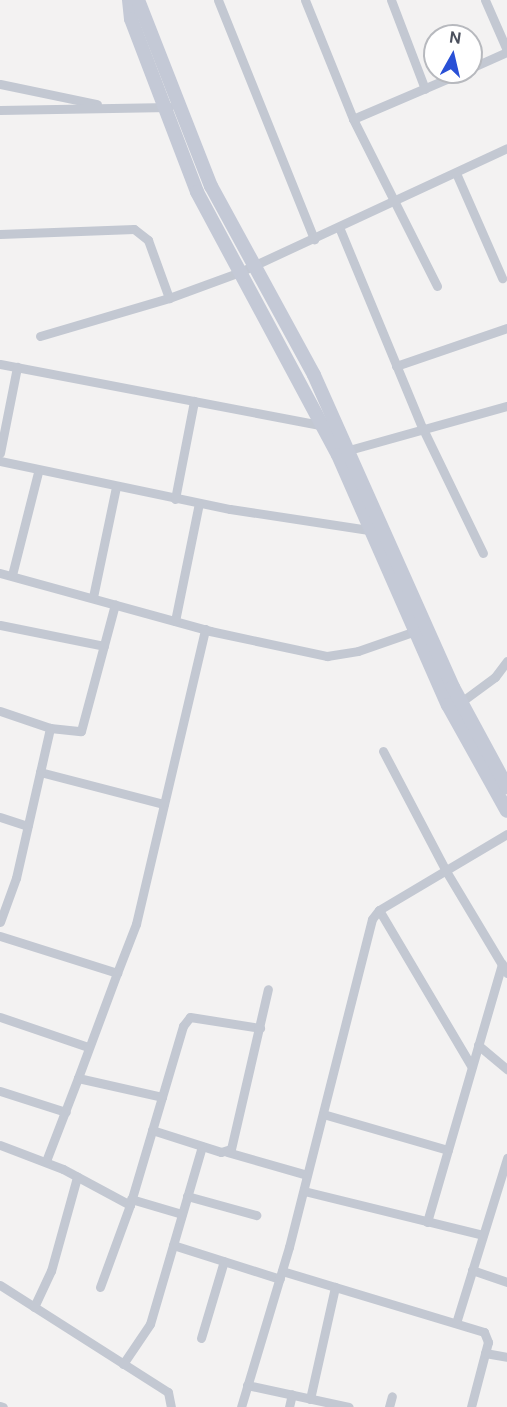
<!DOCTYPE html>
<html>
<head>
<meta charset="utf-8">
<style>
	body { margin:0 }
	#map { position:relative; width:507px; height:1407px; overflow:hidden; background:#f3f2f2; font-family:"DM Sans",sans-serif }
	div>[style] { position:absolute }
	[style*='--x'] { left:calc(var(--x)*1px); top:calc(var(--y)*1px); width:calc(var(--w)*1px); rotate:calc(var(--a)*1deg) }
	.street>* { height:9px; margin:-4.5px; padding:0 4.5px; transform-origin:4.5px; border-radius:4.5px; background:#c3c8d2 }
	.secondary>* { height:14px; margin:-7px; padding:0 7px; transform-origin:7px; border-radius:7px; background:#c4c9d6 }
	span { translate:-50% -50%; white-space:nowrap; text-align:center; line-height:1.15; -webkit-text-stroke:4.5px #fff; paint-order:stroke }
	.north { position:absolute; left:423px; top:24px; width:60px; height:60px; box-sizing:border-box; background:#fff; border:2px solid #b7b9be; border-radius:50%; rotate:8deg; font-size:16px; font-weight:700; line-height:24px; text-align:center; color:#4b505d }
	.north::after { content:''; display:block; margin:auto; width:21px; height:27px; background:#2950d6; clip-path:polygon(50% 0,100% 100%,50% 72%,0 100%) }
</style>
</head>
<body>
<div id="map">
	<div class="street">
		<i style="--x:218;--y:0;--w:258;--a:68.1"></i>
		<i style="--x:305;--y:0;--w:128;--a:68"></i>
		<i style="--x:353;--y:119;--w:187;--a:63.3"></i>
		<i style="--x:391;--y:0;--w:95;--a:69.1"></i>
		<i style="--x:485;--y:0;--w:55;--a:66.3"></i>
		<i style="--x:471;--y:68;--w:39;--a:-24"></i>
		<i style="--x:0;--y:84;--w:99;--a:11.7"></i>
		<i style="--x:0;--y:110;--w:169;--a:-1"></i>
		<i style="--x:353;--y:119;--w:120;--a:-23.1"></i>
		<i style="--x:456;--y:173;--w:115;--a:66.3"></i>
		<i style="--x:339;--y:227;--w:217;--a:67.5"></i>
		<i style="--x:422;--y:427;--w:140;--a:64.2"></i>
		<i style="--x:0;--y:234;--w:134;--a:-2.1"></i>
		<i style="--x:134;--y:229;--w:18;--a:38"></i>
		<i style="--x:148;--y:240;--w:62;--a:70.1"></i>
		<i style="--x:40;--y:336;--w:134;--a:-16.4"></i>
		<i style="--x:169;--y:298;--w:76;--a:-20.1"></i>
		<i style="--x:240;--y:272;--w:294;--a:-24.9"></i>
		<i style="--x:0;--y:364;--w:331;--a:10.8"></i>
		<i style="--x:396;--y:366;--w:117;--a:-18.9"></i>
		<i style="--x:349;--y:450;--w:164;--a:-15.6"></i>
		<i style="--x:0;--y:453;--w:88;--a:-78.8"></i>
		<i style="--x:0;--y:461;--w:235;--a:11.8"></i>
		<i style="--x:230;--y:509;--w:147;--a:8.6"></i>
		<i style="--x:175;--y:499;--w:100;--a:-79"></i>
		<i style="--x:0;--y:573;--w:218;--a:15.4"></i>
		<i style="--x:210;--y:631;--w:120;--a:12.1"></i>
		<i style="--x:327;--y:656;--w:31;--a:-9"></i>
		<i style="--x:358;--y:651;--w:67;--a:-19.2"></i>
		<i style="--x:12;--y:575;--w:106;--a:-75.8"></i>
		<i style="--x:93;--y:597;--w:112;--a:-78.2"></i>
		<i style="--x:175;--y:621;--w:120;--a:-78.5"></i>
		<i style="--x:0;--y:625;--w:106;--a:11.4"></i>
		<i style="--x:457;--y:705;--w:47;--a:-36.4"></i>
		<i style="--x:495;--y:677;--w:20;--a:-53"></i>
		<i style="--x:0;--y:711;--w:53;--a:18.8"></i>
		<i style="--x:50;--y:728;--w:31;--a:6"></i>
		<i style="--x:81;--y:731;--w:131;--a:-75"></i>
		<i style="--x:383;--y:751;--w:136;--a:62.3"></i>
		<i style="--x:446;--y:871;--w:119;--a:59.1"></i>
		<i style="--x:40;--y:772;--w:128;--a:14.5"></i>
		<i style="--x:0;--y:817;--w:29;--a:18"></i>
		<i style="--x:379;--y:910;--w:182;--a:59.4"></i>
		<i style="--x:0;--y:922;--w:47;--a:-70"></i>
		<i style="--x:16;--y:878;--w:154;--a:-77.2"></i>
		<i style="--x:0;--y:936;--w:123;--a:17.5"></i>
		<i style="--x:117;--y:973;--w:112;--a:110.4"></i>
		<i style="--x:78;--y:1078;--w:86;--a:12.7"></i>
		<i style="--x:162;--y:1097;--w:113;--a:106.5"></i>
		<i style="--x:130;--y:1205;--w:76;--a:-151.8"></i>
		<i style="--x:63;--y:1169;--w:67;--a:-159.1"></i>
		<i style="--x:117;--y:973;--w:53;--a:-68.8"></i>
		<i style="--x:136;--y:924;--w:303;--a:-76.8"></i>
		<i style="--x:0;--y:1017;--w:93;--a:18.8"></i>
		<i style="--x:478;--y:1045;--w:38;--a:40"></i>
		<i style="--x:0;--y:1091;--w:69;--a:17.7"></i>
		<i style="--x:162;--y:1097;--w:74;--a:-73.5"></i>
		<i style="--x:183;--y:1026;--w:11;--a:-52"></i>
		<i style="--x:190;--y:1017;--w:71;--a:8.9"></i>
		<i style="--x:323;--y:1114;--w:130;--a:16.1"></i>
		<i style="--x:152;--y:1130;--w:72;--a:17.7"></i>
		<i style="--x:221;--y:1152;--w:10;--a:-17"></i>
		<i style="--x:231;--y:1149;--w:164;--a:-77"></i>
		<i style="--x:227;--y:1152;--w:83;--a:16"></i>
		<i style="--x:46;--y:1161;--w:89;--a:-68.9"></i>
		<i style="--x:304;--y:1191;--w:184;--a:13.8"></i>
		<i style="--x:187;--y:1196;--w:72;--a:15.4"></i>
		<i style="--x:131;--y:1199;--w:53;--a:16.4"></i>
		<i style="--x:427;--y:1222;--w:269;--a:-73.8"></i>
		<i style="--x:173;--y:1245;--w:112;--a:17.6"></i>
		<i style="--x:472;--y:1270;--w:37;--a:19"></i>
		<i style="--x:282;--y:1271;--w:211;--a:16.8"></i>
		<i style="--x:484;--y:1332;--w:11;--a:68"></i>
		<i style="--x:488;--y:1342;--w:67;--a:104.7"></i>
		<i style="--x:0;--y:1285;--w:199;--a:32.5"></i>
		<i style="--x:168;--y:1392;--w:15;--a:79"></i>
		<i style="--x:100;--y:1287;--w:87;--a:-69.9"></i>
		<i style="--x:34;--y:1307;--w:40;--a:-65"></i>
		<i style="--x:51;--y:1271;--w:98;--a:-74.5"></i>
		<i style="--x:456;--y:1323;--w:173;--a:-72.8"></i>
		<i style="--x:201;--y:1338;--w:80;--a:-73.4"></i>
		<i style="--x:485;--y:1353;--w:22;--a:10"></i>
		<i style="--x:123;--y:1364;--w:48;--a:-56"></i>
		<i style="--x:150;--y:1324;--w:185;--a:-73.7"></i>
		<i style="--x:247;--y:1385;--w:104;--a:12.2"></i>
		<i style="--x:310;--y:1399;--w:115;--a:-77.4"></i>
		<i style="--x:0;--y:1406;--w:3;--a:18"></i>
		<i style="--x:241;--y:1407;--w:167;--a:-73.3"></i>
		<i style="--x:289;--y:1247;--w:338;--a:-75.8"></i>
		<i style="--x:372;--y:919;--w:11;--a:-52"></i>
		<i style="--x:379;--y:910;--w:149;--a:-30.7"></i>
		<i style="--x:289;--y:1407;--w:13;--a:-77"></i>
		<i style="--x:389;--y:1407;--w:11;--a:-75"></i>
	</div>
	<div class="secondary">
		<i style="--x:129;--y:0;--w:19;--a:84"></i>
		<i style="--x:131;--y:19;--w:185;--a:69.1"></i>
		<i style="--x:197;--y:192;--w:298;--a:61.8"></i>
		<i style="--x:338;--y:455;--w:273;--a:66.3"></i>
		<i style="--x:448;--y:705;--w:121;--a:60.9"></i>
		<i style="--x:138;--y:0;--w:200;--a:68.6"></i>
		<i style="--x:211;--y:186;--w:215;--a:61.4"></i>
		<i style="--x:314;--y:375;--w:342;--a:66"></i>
		<i style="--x:453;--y:687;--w:114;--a:61.6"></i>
	</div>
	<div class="north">N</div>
</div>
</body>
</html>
